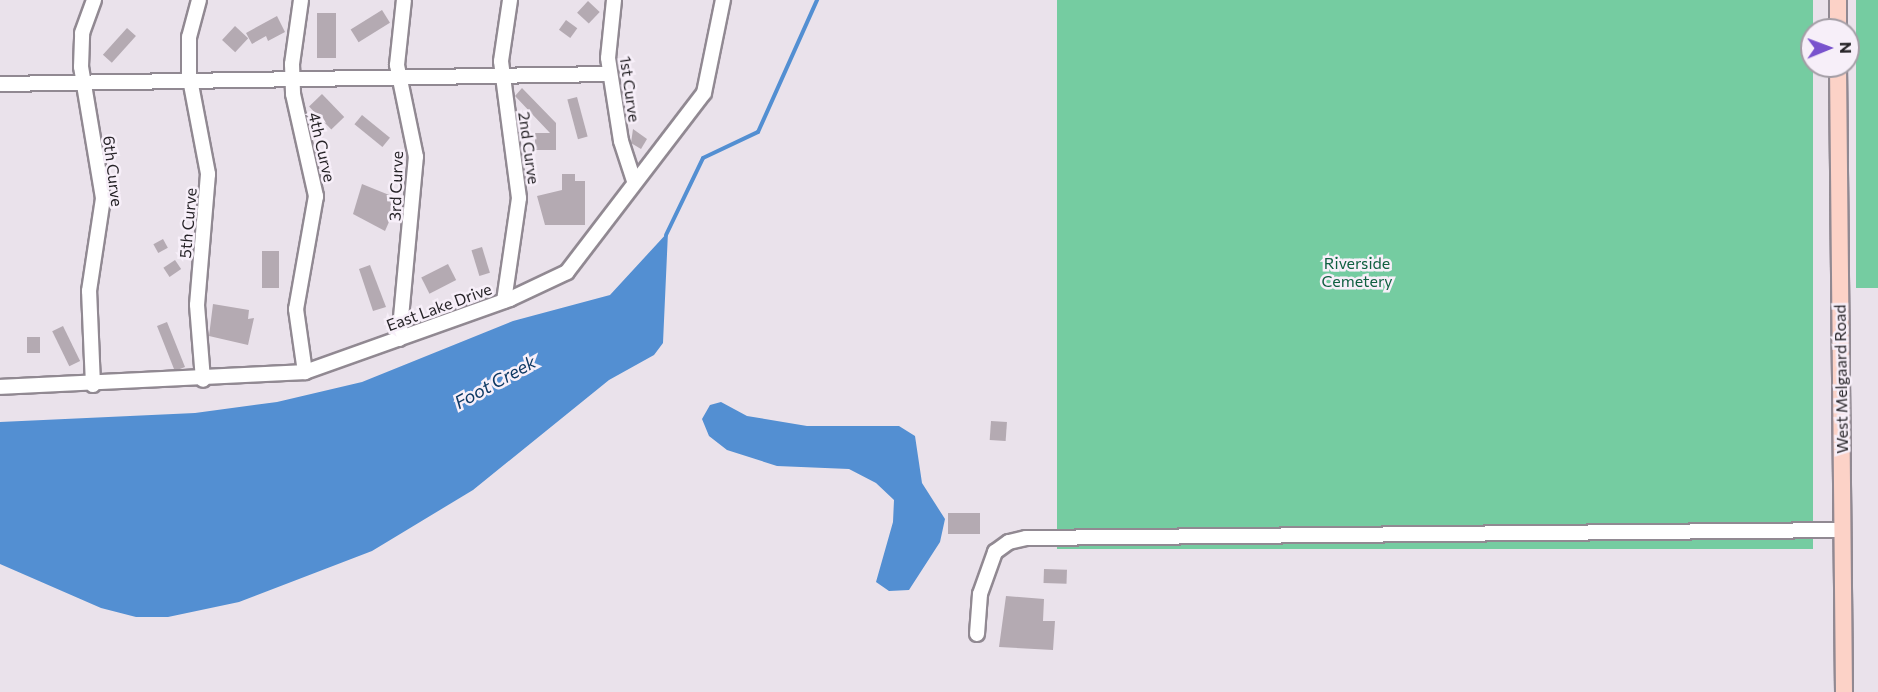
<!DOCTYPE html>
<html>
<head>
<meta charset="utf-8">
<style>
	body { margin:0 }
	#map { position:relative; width:1878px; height:692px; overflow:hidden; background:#eae2eb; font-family:Commissioner,sans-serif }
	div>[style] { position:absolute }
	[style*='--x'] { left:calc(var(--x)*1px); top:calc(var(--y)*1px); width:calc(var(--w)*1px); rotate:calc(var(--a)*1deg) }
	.green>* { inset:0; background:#75cca1; transform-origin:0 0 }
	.water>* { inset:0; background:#538fd2 }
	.stream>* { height:4px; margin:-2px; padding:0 2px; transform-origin:2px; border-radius:2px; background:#538fd2 }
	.building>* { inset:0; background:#b4aab2; transform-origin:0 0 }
	.roads { filter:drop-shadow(2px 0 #918992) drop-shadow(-2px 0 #918992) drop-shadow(0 2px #918992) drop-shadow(0 -2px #918992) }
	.minor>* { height:14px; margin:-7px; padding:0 7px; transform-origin:7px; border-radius:7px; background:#fff }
	.major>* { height:16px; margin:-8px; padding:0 8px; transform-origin:8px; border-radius:8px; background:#fcd2c7 }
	span { translate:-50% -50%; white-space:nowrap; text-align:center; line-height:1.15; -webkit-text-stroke:5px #f7eff9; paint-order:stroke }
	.street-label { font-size:16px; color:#262327 }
	.park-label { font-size:16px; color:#106041 }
	.water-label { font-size:18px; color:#0c3863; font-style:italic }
	.north { position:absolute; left:1800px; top:18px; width:60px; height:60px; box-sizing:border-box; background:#f7eff9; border:2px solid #a39da5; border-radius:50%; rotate:89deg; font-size:16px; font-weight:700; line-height:24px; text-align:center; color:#262327 }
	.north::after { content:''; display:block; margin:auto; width:21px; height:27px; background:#7953cd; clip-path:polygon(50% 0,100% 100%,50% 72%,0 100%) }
</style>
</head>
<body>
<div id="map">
	<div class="green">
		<i style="left:1057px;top:0;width:756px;height:549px"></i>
		<i style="left:1856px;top:0;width:22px;height:288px"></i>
	</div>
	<div class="water">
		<i style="clip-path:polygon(668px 232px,663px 343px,654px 355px,609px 380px,473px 490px,372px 551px,239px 602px,168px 617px,136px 617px,101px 608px,0 564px,0 422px,195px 413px,277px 402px,362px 382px,513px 321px,610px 295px)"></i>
		<i style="clip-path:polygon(721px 402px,747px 416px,807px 426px,899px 426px,915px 436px,922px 483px,945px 519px,940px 542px,909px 590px,889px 591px,876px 582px,893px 522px,894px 500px,876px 483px,849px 469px,777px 466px,727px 450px,709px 436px,702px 419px,710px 405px)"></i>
	</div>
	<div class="stream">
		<i style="--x:666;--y:235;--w:85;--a:-64.3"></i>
		<i style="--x:703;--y:158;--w:61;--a:-25.3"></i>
		<i style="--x:758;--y:132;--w:145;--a:-65.9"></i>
	</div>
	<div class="building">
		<i style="left:588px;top:1px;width:16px;height:16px;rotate:43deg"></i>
		<i style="left:382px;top:10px;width:15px;height:37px;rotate:58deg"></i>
		<i style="left:317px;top:13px;width:19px;height:45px"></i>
		<i style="clip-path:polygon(277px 16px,285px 32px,268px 41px,266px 36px,252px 44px,246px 33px)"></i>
		<i style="left:566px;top:20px;width:14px;height:12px;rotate:36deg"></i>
		<i style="left:235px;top:26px;width:18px;height:19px;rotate:43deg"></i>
		<i style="left:127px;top:28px;width:12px;height:36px;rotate:42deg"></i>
		<i style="clip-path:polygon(522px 88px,556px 123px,556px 150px,535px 150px,535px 133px,550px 133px,515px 96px)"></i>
		<i style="left:322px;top:94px;width:32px;height:18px;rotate:46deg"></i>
		<i style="left:577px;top:97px;width:41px;height:10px;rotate:75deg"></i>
		<i style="left:362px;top:115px;width:36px;height:12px;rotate:39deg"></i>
		<i style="clip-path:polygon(633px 129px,647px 139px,641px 149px,631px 143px)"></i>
		<i style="clip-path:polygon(562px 174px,575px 174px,575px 181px,585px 181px,585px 225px,545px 225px,537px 196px,562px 190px)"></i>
		<i style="clip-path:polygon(362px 184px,399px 199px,385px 231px,353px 214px)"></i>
		<i style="left:163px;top:239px;width:10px;height:11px;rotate:61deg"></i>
		<i style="left:482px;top:247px;width:27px;height:11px;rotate:73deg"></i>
		<i style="left:262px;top:251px;width:17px;height:37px"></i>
		<i style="left:175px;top:260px;width:11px;height:14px;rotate:56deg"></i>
		<i style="left:448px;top:264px;width:18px;height:30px;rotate:63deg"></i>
		<i style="clip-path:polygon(370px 265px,386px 307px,373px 311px,359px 269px)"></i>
		<i style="clip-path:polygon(213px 304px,249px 310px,248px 319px,254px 318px,248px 345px,209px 336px)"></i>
		<i style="clip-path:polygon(167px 322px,185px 367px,180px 369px,174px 369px,157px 326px)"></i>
		<i style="left:63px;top:326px;width:39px;height:12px;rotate:64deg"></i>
		<i style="left:27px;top:337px;width:13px;height:16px"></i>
		<i style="left:991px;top:421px;width:16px;height:19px;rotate:4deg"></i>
		<i style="left:980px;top:513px;width:21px;height:32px;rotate:90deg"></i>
		<i style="left:1044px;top:569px;width:23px;height:14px;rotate:2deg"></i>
		<i style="clip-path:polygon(1006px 596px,1044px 599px,1043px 621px,1055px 621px,1053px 650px,999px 647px)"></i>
	</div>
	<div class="roads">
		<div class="minor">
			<i style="--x:199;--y:0;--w:38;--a:105"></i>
			<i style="--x:189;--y:37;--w:37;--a:90"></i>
			<i style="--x:189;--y:74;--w:102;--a:79.2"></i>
			<i style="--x:208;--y:174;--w:131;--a:94.8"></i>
			<i style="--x:197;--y:305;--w:75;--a:85.4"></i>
			<i style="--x:301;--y:0;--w:65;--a:98"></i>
			<i style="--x:292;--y:64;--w:30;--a:88"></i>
			<i style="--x:293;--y:94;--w:105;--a:77.3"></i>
			<i style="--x:316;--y:196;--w:115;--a:100"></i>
			<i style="--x:296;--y:309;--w:64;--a:81.9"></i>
			<i style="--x:614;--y:0;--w:58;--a:95.9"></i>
			<i style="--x:608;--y:58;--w:84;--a:81.1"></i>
			<i style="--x:621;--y:141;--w:42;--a:72"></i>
			<i style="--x:0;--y:84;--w:610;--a:-0.94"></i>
			<i style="--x:504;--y:301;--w:104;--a:-81.7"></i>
			<i style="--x:519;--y:198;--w:138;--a:-97.5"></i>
			<i style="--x:501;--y:61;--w:62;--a:-81.6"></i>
			<i style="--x:399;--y:339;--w:183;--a:-84.7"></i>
			<i style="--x:416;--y:157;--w:94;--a:-101.7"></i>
			<i style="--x:397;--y:65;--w:65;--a:-83.9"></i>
			<i style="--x:93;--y:385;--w:94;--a:-92.4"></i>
			<i style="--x:89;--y:291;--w:94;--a:-81.4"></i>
			<i style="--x:103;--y:198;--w:133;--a:-99.5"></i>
			<i style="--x:81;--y:67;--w:34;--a:-88"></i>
			<i style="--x:82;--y:33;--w:35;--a:-70"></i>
			<i style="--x:0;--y:387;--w:305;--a:-2.8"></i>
			<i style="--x:305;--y:372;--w:218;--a:-19.6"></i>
			<i style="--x:510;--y:299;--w:63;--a:-25.3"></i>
			<i style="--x:567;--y:272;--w:225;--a:-52.6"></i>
			<i style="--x:704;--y:93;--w:95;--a:-78.5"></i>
			<i style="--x:977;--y:634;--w:40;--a:-85.7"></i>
			<i style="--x:980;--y:594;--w:45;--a:-70.3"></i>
			<i style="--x:995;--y:552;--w:17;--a:-36"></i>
			<i style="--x:1009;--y:542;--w:17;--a:-13"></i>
			<i style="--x:1026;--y:538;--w:816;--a:-0.56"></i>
		</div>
		<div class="major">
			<i style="--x:1838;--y:0;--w:30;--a:90"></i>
			<i style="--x:1838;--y:66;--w:626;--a:89.45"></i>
		</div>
	</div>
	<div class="street-label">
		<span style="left:630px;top:89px;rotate:82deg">1st Curve</span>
		<span style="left:322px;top:147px;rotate:77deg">4th Curve</span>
		<span style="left:529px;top:148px;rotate:82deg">2nd Curve</span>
		<span style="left:113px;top:171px;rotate:83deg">6th Curve</span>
		<span style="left:396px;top:186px;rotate:-88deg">3rd Curve</span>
		<span style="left:188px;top:223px;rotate:-85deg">5th Curve</span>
		<span style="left:439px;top:307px;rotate:-20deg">East Lake Drive</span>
		<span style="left:1841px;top:379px;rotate:-91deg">West Melgaard Road</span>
	</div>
	<div class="park-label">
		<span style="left:1357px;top:272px">Riverside<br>Cemetery</span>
	</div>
	<div class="water-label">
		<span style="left:495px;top:382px;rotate:-29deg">Foot Creek</span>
	</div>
	<div class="north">N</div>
</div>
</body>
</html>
